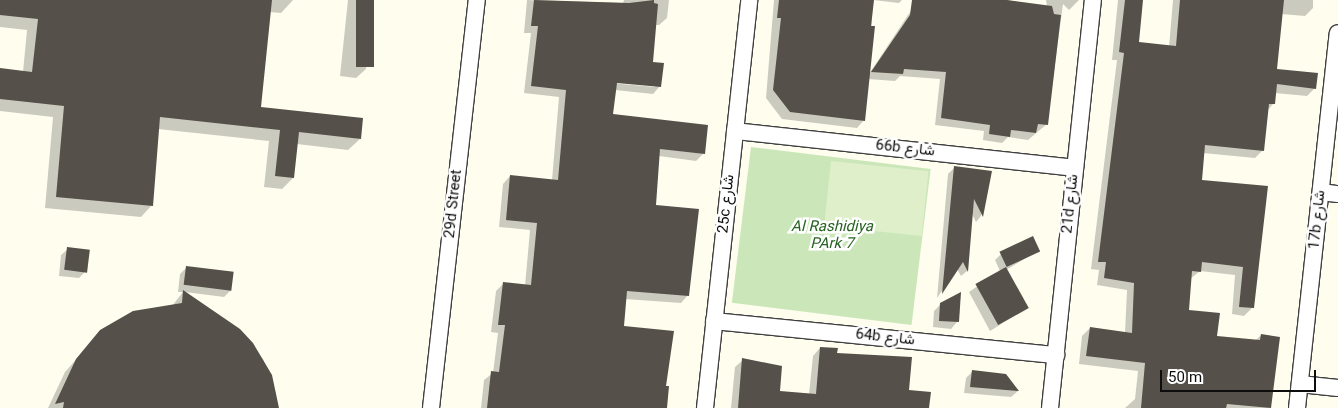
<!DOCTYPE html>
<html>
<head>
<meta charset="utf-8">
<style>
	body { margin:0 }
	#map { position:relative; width:1338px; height:408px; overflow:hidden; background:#fefdee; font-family:Georgia,Vazirmatn,serif }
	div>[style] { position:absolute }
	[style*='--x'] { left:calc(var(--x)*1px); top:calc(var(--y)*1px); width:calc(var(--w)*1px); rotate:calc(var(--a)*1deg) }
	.green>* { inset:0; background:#cbe7b9; transform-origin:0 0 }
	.pitch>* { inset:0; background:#deefca; transform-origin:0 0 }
	.shadow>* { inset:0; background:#0003 }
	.building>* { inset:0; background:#55504a; transform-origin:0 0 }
	.roads { filter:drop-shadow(1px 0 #404040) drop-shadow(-1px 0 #404040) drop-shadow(0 1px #404040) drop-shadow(0 -1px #404040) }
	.minor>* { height:16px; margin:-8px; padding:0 8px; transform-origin:8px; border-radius:8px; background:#fff }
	span { translate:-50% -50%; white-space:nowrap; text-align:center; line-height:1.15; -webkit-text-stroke:5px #fff; paint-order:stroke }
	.street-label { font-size:15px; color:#0d0d0d }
	.park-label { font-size:15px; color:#266220; font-style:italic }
	.scale { position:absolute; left:1160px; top:370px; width:156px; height:22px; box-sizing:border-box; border:2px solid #0d0d0d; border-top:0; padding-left:6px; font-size:15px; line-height:18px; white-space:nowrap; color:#0d0d0d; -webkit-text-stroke:4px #fff; paint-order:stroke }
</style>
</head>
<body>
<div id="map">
	<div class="green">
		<i style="left:751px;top:147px;width:181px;height:157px;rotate:7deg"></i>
	</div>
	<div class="pitch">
		<i style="left:831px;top:161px;width:98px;height:65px;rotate:6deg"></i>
	</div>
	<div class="shadow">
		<i style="clip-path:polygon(0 0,293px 0,281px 13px,270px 12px,260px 108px,360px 139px,348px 150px,297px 144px,293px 178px,282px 189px,264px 187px,269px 141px,158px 129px,152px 205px,141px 217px,45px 208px,53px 117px,0 111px,0 69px,23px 72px,27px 30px,0 27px)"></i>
		<i style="clip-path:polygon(348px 0,373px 0,366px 69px,356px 78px,340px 76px)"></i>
		<i style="clip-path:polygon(evenodd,527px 0,623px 3px,624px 0,669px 0,667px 18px,659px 25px,655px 25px,651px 63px,660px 86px,653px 94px,615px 90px,612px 115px,704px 153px,696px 161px,659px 156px,654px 206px,688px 295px,681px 303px,625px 299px,622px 327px,664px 387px,666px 408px,481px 408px,484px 380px,493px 373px,498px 333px,491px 332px,496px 291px,503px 284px,525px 286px,530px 230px,499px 227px,503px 184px,510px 176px,552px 180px,559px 97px,524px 93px,531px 33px,524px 33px,527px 0,611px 81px,655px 85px,655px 87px,611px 83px,611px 81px)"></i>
		<i style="clip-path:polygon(774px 0,902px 0,899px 3px,873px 0,869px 74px,918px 0,1006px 0,1047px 7px,1046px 0,1079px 0,1069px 10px,1063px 4px,1047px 124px,1028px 140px,1008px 137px,1002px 143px,983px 140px,984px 131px,935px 125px,940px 79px,900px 76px,895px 81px,868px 79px,864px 120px,857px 128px,782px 119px,766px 98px)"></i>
		<i style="clip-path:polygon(1118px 0,1141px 0,1138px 43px,1169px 47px,1173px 0,1313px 0,1313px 8px,1305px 16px,1281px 14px,1276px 70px,1315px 88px,1307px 96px,1275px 93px,1273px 104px,1267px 111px,1263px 150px,1255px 158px,1203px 153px,1200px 181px,1267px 187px,1252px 308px,1244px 316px,1232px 314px,1235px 275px,1200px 271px,1190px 279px,1187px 311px,1216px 337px,1255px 341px,1261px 335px,1269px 408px,1125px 408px,1135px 399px,1138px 371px,1079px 364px,1082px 336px,1090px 328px,1125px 333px,1127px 290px,1097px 285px,1099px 270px,1091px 269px,1117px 60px,1112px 60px)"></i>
		<i style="clip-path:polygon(954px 168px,991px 172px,981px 216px,976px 222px,971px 212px,967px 271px,961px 276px,957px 269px,937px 298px,948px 174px)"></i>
		<i style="clip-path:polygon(68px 249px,86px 271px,79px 278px,59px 276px,61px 255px)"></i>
		<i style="clip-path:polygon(1039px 250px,1006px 270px,1027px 308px,990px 331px,969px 292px,1000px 271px,995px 260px,1001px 254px)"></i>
		<i style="clip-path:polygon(186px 268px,231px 290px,224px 297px,185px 292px,239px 330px,263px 359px,276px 394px,276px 408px,48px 408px,65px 372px,101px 331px,172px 306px,183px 292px,178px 292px,180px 274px)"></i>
		<i style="clip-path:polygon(941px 304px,957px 322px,951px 329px,933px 327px,934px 311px)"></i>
		<i style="clip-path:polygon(820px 348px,907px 391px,928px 408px,731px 408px,735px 367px,743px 360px,778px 392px,809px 394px,813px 356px)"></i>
		<i style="clip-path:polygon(973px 371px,1006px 375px,1018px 391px,1011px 397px,964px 393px,966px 378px)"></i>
	</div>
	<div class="building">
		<i style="clip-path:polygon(0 0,272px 0,261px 107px,363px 118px,361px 139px,299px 132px,294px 178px,275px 176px,280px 130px,160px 117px,153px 206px,56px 197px,64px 106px,0 99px,0 68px,32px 72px,38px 19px,0 15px)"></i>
		<i style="left:356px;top:0;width:18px;height:67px"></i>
		<i style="clip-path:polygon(534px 0,629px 3px,654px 0,654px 3px,658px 4px,653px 62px,664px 63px,661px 87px,617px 83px,613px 114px,708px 125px,705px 154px,660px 149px,656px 205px,699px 209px,689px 296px,627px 291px,624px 326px,674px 331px,666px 386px,669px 386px,667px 408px,487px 408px,491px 371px,499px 372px,505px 325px,498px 325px,503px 282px,531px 285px,537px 223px,506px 220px,510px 175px,558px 180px,566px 90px,531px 86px,538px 26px,531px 26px)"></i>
		<i style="clip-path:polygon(779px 0,874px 0,871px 26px,875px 26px,865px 121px,790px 112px,773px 90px,781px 18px,777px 18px)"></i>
		<i style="clip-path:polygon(912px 0,1007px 0,1052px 6px,1054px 14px,1061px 15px,1048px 125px,1038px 124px,1036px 133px,1011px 130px,1010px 137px,989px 134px,990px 125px,941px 118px,946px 72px,904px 69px,903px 74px,871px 72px,910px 15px)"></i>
		<i style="clip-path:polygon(1125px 0,1143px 0,1139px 42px,1176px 46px,1180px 0,1284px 0,1277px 69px,1318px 73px,1316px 89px,1277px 84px,1275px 104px,1269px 104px,1264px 151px,1205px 145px,1202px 180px,1268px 186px,1254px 308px,1239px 307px,1243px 267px,1202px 262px,1201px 272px,1192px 271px,1189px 310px,1220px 313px,1217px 336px,1260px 340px,1261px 334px,1280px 337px,1271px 408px,1227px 404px,1226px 408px,1141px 408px,1145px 363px,1086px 356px,1090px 327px,1132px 333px,1134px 283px,1104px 278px,1106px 262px,1098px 262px,1124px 53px,1119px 52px)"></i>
		<i style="clip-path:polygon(954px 166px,992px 171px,983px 217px,974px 199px,968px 272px,963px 262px,942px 294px)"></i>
		<i style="left:1033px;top:236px;width:17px;height:37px;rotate:65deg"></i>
		<i style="left:67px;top:247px;width:23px;height:23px;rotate:7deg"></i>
		<i style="left:186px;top:266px;width:48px;height:19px;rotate:7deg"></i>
		<i style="left:1006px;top:267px;width:47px;height:35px;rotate:61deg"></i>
		<i style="clip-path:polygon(183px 290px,240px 329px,253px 343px,272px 375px,279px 408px,63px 408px,64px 402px,55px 404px,76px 359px,100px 330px,133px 311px,182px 303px)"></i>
		<i style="clip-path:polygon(961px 292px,959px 322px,939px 321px,940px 303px)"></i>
		<i style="clip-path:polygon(820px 347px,838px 348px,837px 353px,912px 357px,909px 390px,931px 392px,929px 408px,738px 408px,742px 358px,782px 366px,780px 391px,816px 394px)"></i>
		<i style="clip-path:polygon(972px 370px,1006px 374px,1019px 391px,970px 387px)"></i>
	</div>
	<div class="roads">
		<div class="minor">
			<i style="--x:735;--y:131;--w:342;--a:6.2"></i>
			<i style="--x:1321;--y:192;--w:17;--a:7"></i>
			<i style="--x:714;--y:321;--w:344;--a:5.7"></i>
			<i style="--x:1300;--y:384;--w:38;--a:6"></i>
			<i style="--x:431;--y:408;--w:411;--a:-83.6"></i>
			<i style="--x:705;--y:408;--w:410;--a:-83.8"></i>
			<i style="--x:1050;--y:408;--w:410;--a:-84"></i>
			<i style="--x:1297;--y:408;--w:377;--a:-83.8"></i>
		</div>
	</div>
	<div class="street-label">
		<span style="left:905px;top:149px;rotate:6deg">66b شارع</span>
		<span style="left:454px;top:204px;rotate:-84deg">29d Street</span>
		<span style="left:727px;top:204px;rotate:-84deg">25c شارع</span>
		<span style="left:1071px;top:204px;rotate:-84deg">21d شارع</span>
		<span style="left:1318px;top:220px;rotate:-84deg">17b شارع</span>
		<span style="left:885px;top:338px;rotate:6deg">64b شارع</span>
	</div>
	<div class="park-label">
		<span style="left:832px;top:236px">Al Rashidiya<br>PArk 7</span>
	</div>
	<div class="scale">50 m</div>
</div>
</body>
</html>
